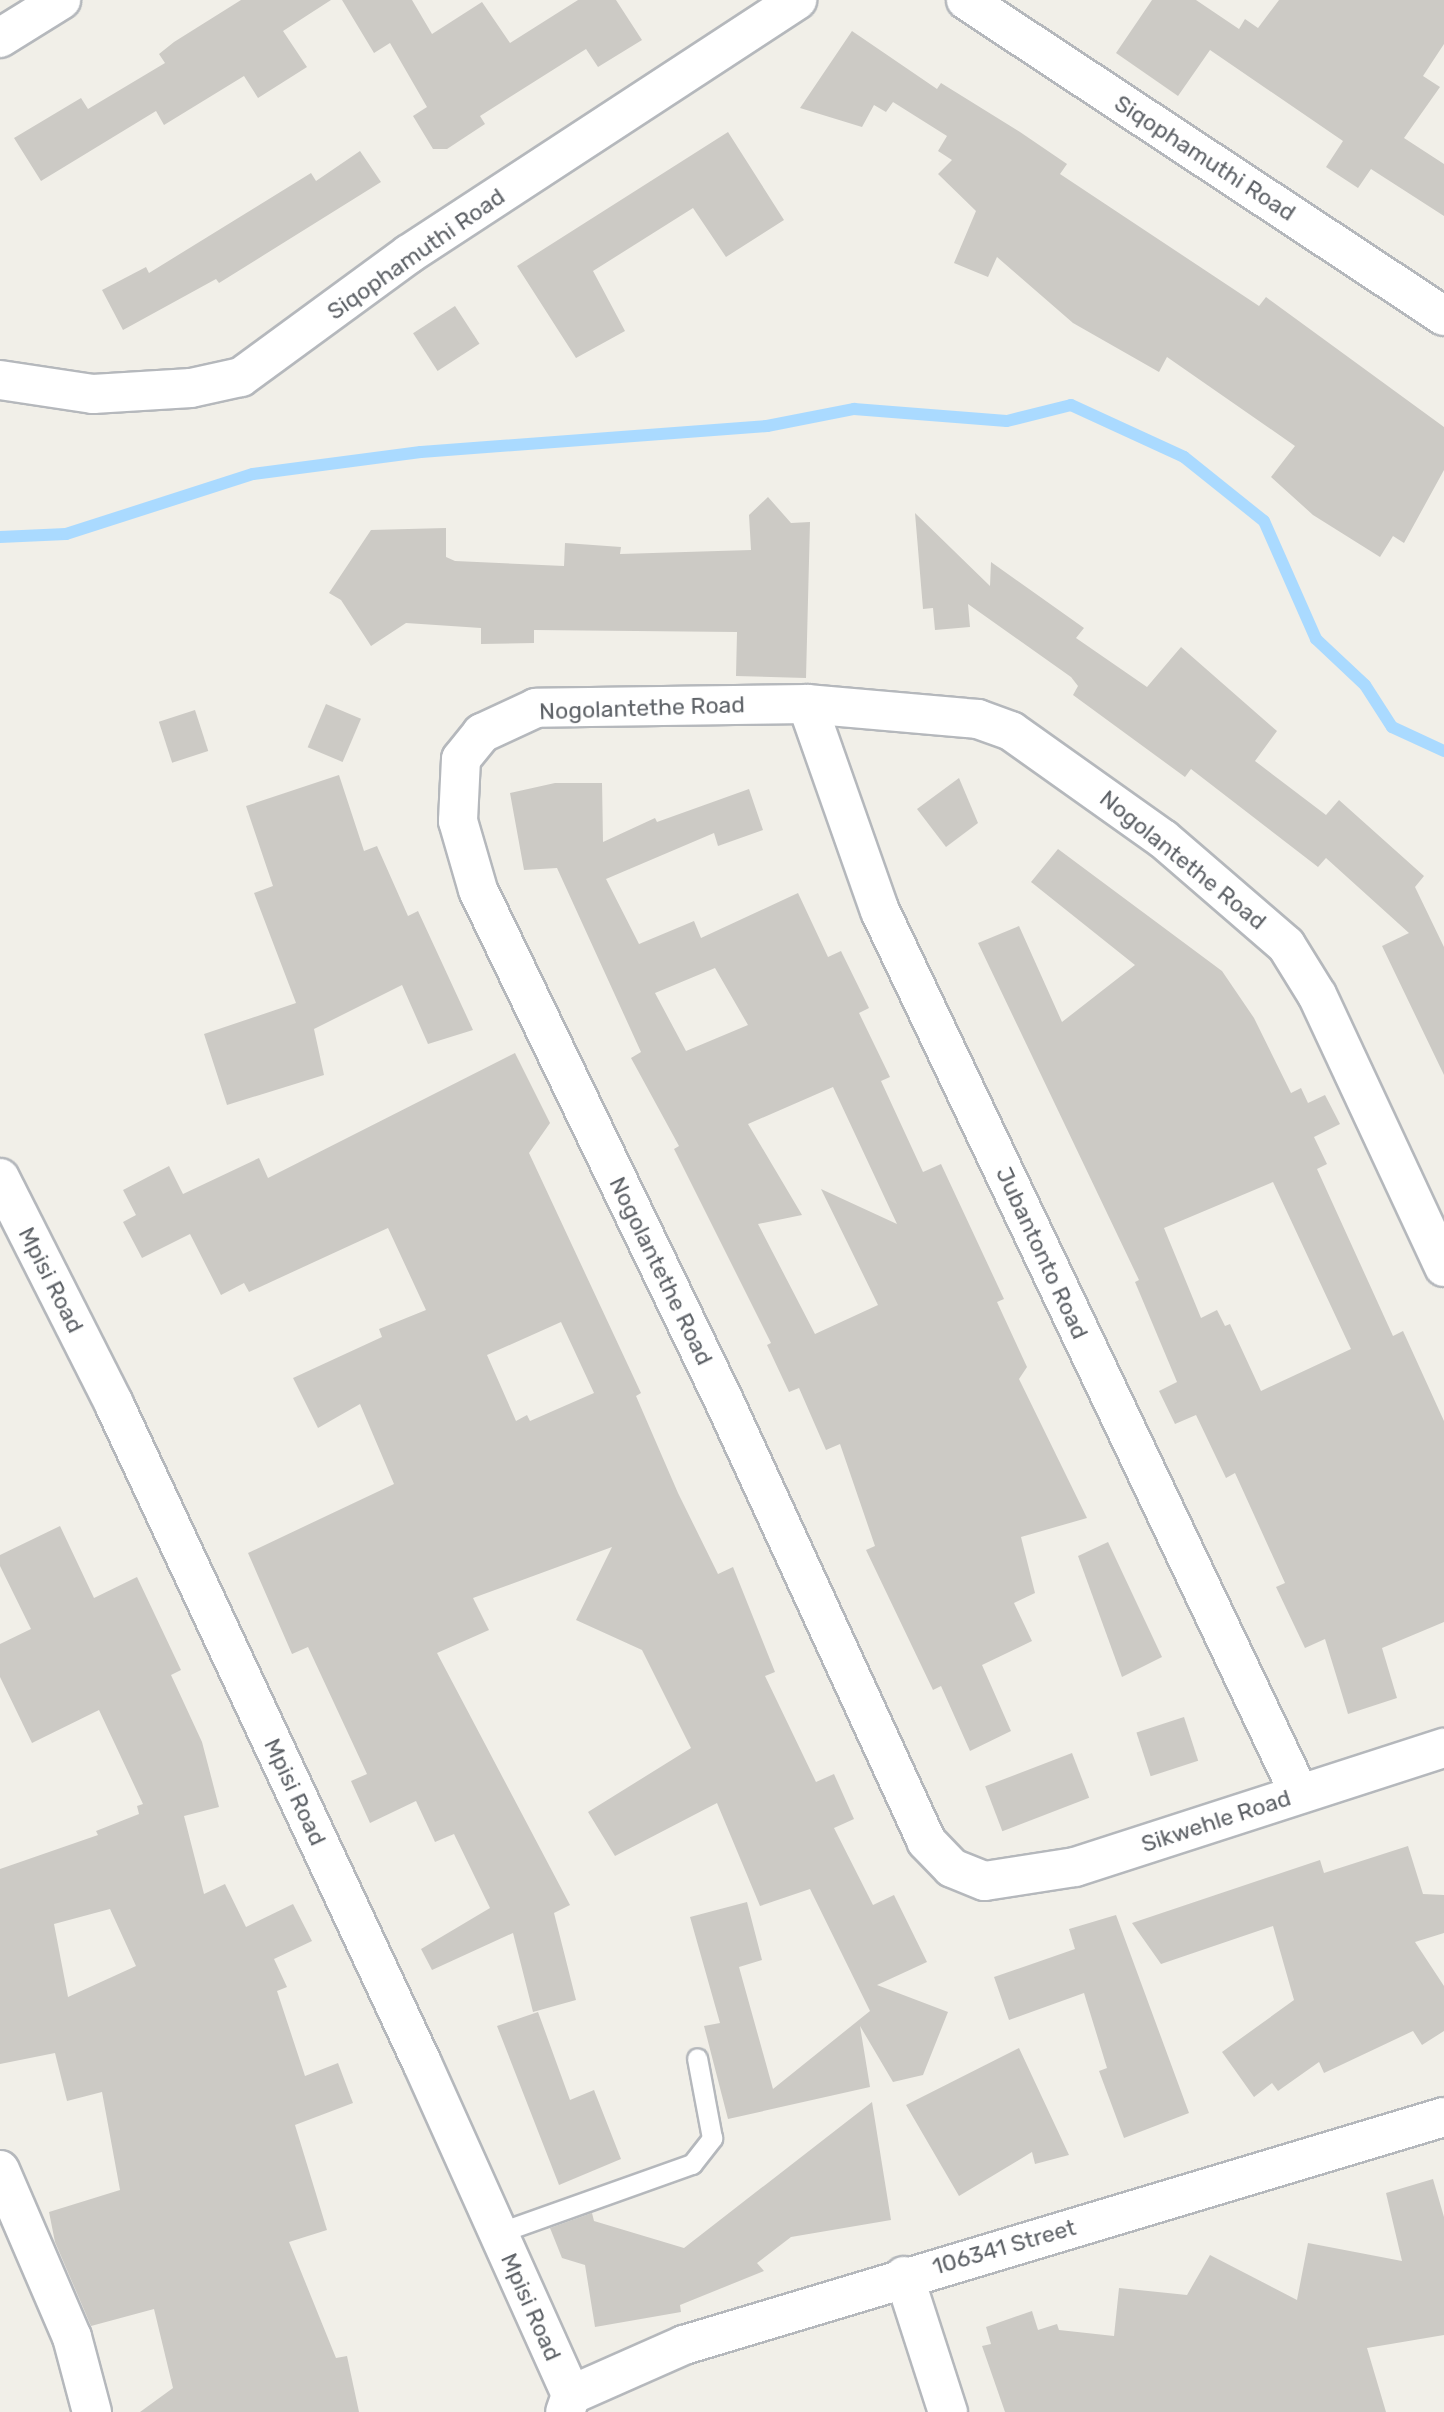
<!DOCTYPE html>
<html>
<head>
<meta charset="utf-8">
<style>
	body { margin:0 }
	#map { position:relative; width:1444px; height:2412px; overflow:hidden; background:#f1efe8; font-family:Rubik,sans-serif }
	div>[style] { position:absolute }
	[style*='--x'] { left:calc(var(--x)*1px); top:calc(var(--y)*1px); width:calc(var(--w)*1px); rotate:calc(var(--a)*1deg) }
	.stream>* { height:12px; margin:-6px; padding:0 6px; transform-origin:6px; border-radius:6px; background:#aadaff }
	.building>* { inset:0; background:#cccac5; transform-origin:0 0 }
	.roads { filter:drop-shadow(2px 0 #b5b8bc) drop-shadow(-2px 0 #b5b8bc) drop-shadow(0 2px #b5b8bc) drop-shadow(0 -2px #b5b8bc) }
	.service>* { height:19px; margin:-9.5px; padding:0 9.5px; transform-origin:9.5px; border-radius:9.5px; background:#fff }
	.minor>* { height:38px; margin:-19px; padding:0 19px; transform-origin:19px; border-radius:19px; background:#fff }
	span { translate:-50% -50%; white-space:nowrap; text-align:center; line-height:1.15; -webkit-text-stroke:6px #fff; paint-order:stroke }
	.street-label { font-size:23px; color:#5f6368 }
</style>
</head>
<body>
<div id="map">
	<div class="stream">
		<i style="--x:0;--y:537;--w:66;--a:-2.6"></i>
		<i style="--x:66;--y:534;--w:196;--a:-17.8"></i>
		<i style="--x:253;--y:474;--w:169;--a:-7.5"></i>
		<i style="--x:421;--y:452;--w:347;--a:-4.3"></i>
		<i style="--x:767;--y:426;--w:89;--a:-11.1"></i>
		<i style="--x:854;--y:409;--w:153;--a:4.5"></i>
		<i style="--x:1007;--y:421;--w:66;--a:-14"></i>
		<i style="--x:1071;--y:405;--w:124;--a:24.7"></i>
		<i style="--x:1184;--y:457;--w:102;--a:38.7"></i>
		<i style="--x:1264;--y:521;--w:129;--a:66.2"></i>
		<i style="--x:1316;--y:639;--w:67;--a:43.2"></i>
		<i style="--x:1365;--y:685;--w:50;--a:57.3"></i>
		<i style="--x:1392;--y:727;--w:57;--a:24.8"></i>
	</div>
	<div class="building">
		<i style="clip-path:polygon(241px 0,331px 0,283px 31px,307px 67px,258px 98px,244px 76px,164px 125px,156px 111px,41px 181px,14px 138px,81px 98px,88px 109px,165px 63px,159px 54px,174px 42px)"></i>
		<i style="clip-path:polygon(342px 0,412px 0,432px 34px,482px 2px,510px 43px,578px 0,616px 0,642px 40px,598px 67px,586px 49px,480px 116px,485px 124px,447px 149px,433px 149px,413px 116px,427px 107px,390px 43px,374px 53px)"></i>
		<i style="clip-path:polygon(1152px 0,1196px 0,1239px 29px,1245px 19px,1258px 28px,1279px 0,1444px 0,1444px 44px,1423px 76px,1440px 87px,1404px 138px,1444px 164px,1444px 216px,1371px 169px,1358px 188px,1326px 167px,1343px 141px,1210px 50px,1178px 96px,1116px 53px)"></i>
		<i style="clip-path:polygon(852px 31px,937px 89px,941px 83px,1020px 132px,1067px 164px,1060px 174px,1259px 306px,1266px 297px,1444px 427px,1444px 470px,1404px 543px,1393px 536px,1380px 557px,1313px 515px,1271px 477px,1295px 446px,1167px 357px,1159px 372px,1073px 323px,997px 257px,988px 277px,954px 263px,976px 211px,938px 174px,952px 160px,938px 151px,947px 136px,893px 102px,886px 112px,874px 105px,862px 127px,800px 108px)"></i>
		<i style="clip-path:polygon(728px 132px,784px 220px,726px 257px,693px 208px,593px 271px,625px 331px,576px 358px,517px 266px)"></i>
		<i style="clip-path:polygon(360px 151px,381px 182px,219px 283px,216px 279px,123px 330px,102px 290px,146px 267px,149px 273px,311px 173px,316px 181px)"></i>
		<i style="left:455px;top:306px;width:45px;height:50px;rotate:57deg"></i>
		<i style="clip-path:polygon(768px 497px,791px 523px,810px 522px,806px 678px,736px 676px,737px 632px,534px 630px,534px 643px,481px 644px,481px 628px,406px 623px,371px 646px,341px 600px,329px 593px,371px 530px,446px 528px,446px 557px,455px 561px,564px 566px,565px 543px,621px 547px,620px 554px,751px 550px,749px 515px)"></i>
		<i style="clip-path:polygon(915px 513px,990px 586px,991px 562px,1084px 628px,1076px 638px,1147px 687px,1181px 647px,1277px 731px,1255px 761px,1326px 815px,1339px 800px,1424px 876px,1415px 887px,1444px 947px,1444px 1075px,1382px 946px,1409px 933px,1326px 858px,1318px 867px,1191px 769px,1185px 777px,1073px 695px,1078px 686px,1071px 677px,968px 604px,970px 627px,935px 630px,933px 608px,923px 609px)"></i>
		<i style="left:326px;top:704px;width:38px;height:47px;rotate:23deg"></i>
		<i style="left:195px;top:710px;width:43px;height:38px;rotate:72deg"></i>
		<i style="clip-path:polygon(339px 775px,364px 851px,377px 846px,408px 916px,418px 911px,473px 1030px,428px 1044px,402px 985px,314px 1029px,324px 1075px,227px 1105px,204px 1034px,296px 1003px,254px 893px,273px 886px,246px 806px)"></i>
		<i style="clip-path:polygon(959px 778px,978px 823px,946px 847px,917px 809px)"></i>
		<i style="clip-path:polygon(evenodd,555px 783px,602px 783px,603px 842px,655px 818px,657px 822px,749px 789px,763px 830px,718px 846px,714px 833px,606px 879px,639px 944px,694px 921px,701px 938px,798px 893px,828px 957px,841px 951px,869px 1008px,859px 1013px,890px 1077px,881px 1081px,923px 1172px,941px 1164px,1004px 1299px,997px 1302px,1027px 1367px,1019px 1379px,1087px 1518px,1021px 1537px,1035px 1593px,1014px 1603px,1032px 1641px,982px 1665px,1011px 1731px,970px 1751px,941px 1686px,933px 1690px,866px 1550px,875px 1546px,840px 1444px,826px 1450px,799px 1388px,789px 1392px,767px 1345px,771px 1343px,674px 1149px,679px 1146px,631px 1058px,641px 1052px,557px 868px,524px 870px,510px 793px,555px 783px,715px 968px,748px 1025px,686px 1051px,655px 993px,715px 968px,555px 783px,833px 1087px,897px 1224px,821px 1189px,878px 1305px,815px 1334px,758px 1224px,802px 1215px,748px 1124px,833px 1087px)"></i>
		<i style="clip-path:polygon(evenodd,1058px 849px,1222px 971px,1254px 1018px,1291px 1093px,1301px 1088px,1308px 1103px,1325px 1095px,1340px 1124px,1314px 1137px,1327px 1164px,1317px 1169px,1393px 1336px,1403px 1331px,1444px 1421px,1444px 1622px,1382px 1648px,1397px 1698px,1348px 1714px,1325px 1639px,1305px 1648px,1276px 1587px,1285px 1583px,1235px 1473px,1226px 1478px,1196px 1415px,1175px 1424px,1159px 1391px,1177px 1382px,1135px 1282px,1139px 1280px,978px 943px,1019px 926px,1062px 1022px,1135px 965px,1031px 882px,1058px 849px,1273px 1182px,1351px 1349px,1261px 1391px,1230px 1324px,1225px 1326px,1217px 1310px,1201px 1318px,1164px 1228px,1273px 1182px)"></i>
		<i style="clip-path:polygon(evenodd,515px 1053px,550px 1123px,529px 1153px,641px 1393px,636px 1396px,678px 1493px,718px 1574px,733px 1567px,775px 1672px,765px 1676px,816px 1782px,834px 1774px,854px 1819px,834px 1828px,873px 1905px,894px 1895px,927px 1962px,877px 1985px,948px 2012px,923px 2075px,893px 2082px,860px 2026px,870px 2087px,728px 2119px,704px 2026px,720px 2023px,690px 1917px,747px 1902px,762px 1960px,739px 1967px,773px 2089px,870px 2011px,810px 1889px,760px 1906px,717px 1803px,615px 1856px,588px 1812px,691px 1748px,642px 1650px,576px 1620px,612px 1547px,473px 1598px,489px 1630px,437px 1653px,570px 1905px,554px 1913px,576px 2000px,533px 2012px,513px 1933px,432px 1970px,421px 1949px,490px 1908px,454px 1834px,435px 1842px,416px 1801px,370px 1823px,351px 1781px,367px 1774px,308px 1647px,292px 1654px,248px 1553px,394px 1484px,360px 1404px,318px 1428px,293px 1378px,382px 1337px,379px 1329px,426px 1310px,388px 1228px,249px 1292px,244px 1283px,221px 1295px,190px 1234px,142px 1258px,123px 1222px,136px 1215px,123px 1190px,169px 1166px,183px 1194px,259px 1158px,268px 1178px,515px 1053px,561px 1322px,594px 1393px,530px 1421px,527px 1415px,516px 1421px,487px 1355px,561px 1322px)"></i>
		<i style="clip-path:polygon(evenodd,60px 1526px,94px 1598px,137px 1577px,181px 1670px,171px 1675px,202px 1742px,219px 1807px,184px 1816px,204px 1894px,225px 1884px,246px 1927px,293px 1904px,312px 1941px,274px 1959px,287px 1987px,277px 1991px,305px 2076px,338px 2063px,353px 2103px,295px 2125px,327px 2230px,289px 2242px,336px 2358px,347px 2356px,359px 2412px,140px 2412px,173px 2388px,154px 2309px,91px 2326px,55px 2242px,49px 2212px,120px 2190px,102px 2092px,67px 2101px,55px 2053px,0 2064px,0 1869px,98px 1835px,96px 1831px,139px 1814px,137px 1806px,143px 1804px,99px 1710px,32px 1743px,0 1677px,0 1644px,31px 1629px,0 1566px,0 1555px,60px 1526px,110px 1909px,136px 1966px,68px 1997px,54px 1924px,110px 1909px)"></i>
		<i style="clip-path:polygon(1108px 1542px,1162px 1657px,1122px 1677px,1078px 1556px)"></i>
		<i style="left:1184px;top:1717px;width:46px;height:50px;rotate:72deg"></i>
		<i style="left:1072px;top:1753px;width:48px;height:93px;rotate:69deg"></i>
		<i style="clip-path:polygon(1408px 1846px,1423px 1894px,1444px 1895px,1444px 1933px,1415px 1942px,1444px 1986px,1444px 2031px,1422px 2045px,1413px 2031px,1324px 2073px,1319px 2062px,1278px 2091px,1272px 2083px,1254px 2097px,1222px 2052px,1294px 2000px,1273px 1926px,1161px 1964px,1132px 1923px,1320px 1860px,1324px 1873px)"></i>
		<i style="clip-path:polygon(1116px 1915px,1189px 2113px,1124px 2138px,1099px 2071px,1107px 2068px,1084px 1993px,1009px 2020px,994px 1977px,1075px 1949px,1069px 1929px)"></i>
		<i style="clip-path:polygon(538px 2012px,570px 2100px,594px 2090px,621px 2159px,559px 2185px,497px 2026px)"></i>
		<i style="clip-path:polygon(1019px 2048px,1069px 2155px,1035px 2164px,1032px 2152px,959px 2196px,906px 2105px)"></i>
		<i style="clip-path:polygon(872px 2102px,891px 2220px,791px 2237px,757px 2263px,764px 2271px,680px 2305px,681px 2312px,595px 2327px,585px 2265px,562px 2258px,550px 2228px,592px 2213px,594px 2221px,684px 2248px)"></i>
		<i style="clip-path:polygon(1433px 2179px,1444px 2217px,1444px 2335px,1367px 2348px,1386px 2412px,1005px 2412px,982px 2346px,991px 2344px,986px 2327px,1032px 2311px,1038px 2330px,1057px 2324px,1059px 2330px,1114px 2336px,1119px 2288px,1187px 2295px,1210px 2255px,1297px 2300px,1308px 2243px,1402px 2261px,1386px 2193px)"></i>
	</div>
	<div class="roads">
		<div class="service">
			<i style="--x:498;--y:2233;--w:206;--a:-19.6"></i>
			<i style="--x:692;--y:2164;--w:33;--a:-52"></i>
			<i style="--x:712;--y:2138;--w:81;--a:-100.6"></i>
		</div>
		<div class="minor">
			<i style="--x:966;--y:0;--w:573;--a:33.47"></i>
			<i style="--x:0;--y:38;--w:72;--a:-31.9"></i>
			<i style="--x:0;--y:380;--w:94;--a:8.6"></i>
			<i style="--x:93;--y:394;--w:98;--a:-3.5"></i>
			<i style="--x:191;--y:388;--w:51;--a:-12.4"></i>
			<i style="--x:241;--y:377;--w:208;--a:-36.2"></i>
			<i style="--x:409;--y:254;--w:464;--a:-33.2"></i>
			<i style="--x:807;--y:704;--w:219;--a:70.6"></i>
			<i style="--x:880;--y:911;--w:976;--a:64.59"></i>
			<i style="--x:0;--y:1178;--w:253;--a:63.2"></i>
			<i style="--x:114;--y:1404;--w:727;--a:64.95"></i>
			<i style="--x:422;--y:2063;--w:364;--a:65.8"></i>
			<i style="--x:571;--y:2395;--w:18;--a:109"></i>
			<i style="--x:1444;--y:1267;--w:300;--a:-115"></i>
			<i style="--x:1317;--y:995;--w:59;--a:-121.8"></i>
			<i style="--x:1286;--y:945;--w:162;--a:-139.2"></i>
			<i style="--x:1163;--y:839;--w:186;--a:-144.6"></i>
			<i style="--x:1011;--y:731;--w:35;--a:-160"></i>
			<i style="--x:978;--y:719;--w:172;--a:-175"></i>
			<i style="--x:807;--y:704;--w:271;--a:179.2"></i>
			<i style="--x:536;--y:708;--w:60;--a:155.2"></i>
			<i style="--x:482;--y:733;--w:33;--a:129"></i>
			<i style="--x:461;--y:759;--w:62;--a:92.8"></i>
			<i style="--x:458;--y:821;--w:72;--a:73.8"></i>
			<i style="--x:478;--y:890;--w:569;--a:64.29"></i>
			<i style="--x:725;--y:1403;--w:482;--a:65.3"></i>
			<i style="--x:926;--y:1841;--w:37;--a:46"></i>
			<i style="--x:952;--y:1868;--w:35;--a:22"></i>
			<i style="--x:985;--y:1881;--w:91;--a:-8.8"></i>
			<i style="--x:1075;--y:1867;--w:388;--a:-17.9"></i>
			<i style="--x:0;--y:2170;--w:182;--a:66.7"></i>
			<i style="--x:72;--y:2337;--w:78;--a:75.1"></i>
			<i style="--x:904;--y:2276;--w:143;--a:72.1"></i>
			<i style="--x:571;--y:2395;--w:124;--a:-23.9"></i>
			<i style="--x:684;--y:2345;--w:793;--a:-16.7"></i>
		</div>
	</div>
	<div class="street-label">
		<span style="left:1205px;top:158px;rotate:33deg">Siqophamuthi Road</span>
		<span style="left:416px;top:254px;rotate:-35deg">Siqophamuthi Road</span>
		<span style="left:642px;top:708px;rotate:-2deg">Nogolantethe Road</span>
		<span style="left:1183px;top:860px;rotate:39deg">Nogolantethe Road</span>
		<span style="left:1042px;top:1253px;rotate:65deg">Jubantonto Road</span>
		<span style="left:661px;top:1271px;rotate:64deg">Nogolantethe Road</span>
		<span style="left:51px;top:1280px;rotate:63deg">Mpisi Road</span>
		<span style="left:295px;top:1792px;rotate:65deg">Mpisi Road</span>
		<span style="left:1216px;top:1821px;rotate:-18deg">Sikwehle Road</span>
		<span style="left:1004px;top:2247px;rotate:-16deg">106341 Street</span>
		<span style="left:531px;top:2307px;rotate:66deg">Mpisi Road</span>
	</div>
</div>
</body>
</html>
